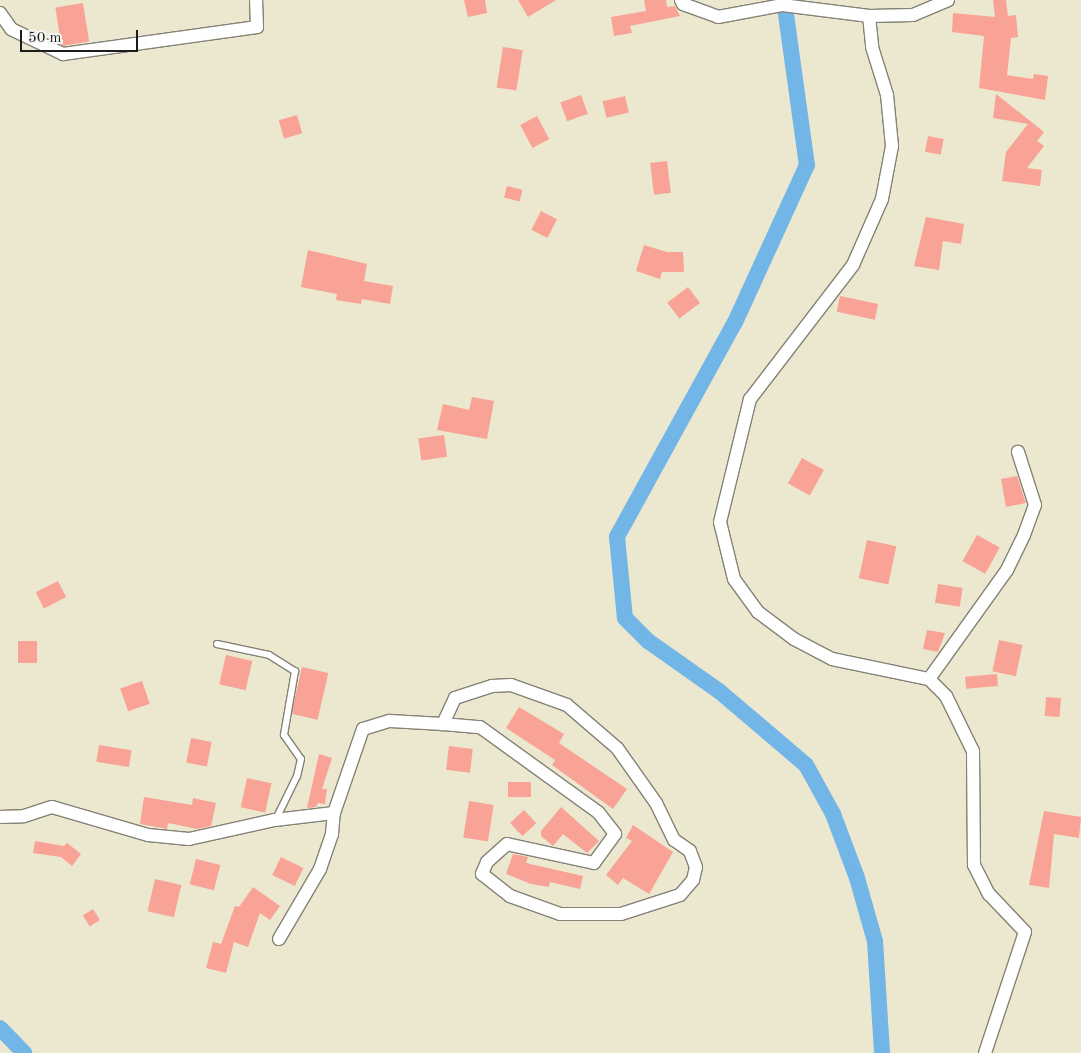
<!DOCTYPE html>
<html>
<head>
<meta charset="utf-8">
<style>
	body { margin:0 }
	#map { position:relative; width:1081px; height:1053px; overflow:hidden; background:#ece7cf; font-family:"Old Standard TT",serif }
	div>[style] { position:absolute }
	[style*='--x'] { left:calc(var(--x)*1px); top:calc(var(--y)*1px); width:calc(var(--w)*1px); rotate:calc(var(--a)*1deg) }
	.canal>* { height:16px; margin:-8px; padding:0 8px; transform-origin:8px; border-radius:8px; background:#72b5e7 }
	.building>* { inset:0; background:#f8a395; transform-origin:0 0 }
	.roads { filter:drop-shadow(1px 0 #848276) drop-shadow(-1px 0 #848276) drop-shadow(0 1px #848276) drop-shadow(0 -1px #848276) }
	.lane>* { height:6px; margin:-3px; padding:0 3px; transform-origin:3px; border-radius:3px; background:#fff }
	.street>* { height:12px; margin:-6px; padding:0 6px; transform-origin:6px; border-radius:6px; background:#fff }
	span { translate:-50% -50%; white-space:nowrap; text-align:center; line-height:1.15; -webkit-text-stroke:4px #f6f6f2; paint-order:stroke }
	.scale { position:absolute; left:20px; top:30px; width:118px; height:22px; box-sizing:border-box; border:2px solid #1c1c1c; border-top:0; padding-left:6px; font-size:15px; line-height:18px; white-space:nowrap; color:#1c1c1c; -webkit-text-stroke:4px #f6f6f2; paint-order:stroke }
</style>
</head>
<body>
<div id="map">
	<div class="canal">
		<i style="--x:784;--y:0;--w:167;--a:82.1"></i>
		<i style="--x:807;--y:165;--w:173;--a:114.6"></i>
		<i style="--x:735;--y:322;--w:245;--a:118.8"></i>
		<i style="--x:617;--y:537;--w:81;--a:84.4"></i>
		<i style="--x:625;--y:618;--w:33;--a:45"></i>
		<i style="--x:648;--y:641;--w:87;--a:35.2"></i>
		<i style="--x:719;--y:691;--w:114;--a:40.4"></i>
		<i style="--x:806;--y:765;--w:56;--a:61.1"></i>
		<i style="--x:833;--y:814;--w:68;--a:69.4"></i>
		<i style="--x:857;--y:878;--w:66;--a:74.1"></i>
		<i style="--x:875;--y:941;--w:112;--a:86.4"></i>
		<i style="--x:0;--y:1028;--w:35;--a:46"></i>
	</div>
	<div class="building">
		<i style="clip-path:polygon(464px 0,485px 0,487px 13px,468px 17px)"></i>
		<i style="clip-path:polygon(518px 0,556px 0,528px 17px)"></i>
		<i style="clip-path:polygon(644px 0,666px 0,667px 7px,675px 6px,680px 16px,630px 26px,632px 33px,614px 36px,611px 17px,646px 11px)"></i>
		<i style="clip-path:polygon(993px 0,1006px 0,1008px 16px,1016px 15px,1018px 37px,1011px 38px,1007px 75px,1033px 79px,1034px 74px,1048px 76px,1045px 100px,979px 88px,984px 36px,952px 32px,953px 13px,995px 17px)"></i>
		<i style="left:83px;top:3px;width:39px;height:28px;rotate:81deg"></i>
		<i style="left:503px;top:47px;width:20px;height:41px;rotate:9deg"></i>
		<i style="clip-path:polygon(996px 94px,1044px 132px,1037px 141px,1044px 146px,1027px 168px,1042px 170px,1040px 186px,1002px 181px,1006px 152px,1028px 124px,993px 118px)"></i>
		<i style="left:581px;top:95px;width:20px;height:22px;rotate:70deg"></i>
		<i style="left:625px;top:96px;width:17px;height:23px;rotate:77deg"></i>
		<i style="left:297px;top:115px;width:19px;height:19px;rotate:74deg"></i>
		<i style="left:537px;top:116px;width:26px;height:19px;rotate:62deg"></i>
		<i style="left:928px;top:136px;width:16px;height:16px;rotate:11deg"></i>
		<i style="left:667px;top:161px;width:32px;height:17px;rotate:83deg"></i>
		<i style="left:507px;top:186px;width:16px;height:12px;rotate:14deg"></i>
		<i style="left:541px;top:211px;width:18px;height:21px;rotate:27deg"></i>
		<i style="clip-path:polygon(926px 217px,964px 224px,961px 244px,943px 241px,939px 270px,914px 266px)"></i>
		<i style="clip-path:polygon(644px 245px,667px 252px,683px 252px,684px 272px,662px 272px,660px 279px,636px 271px)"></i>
		<i style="clip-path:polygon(308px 250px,367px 264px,364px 281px,393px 286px,390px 304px,362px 299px,361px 304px,336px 300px,337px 294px,301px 287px)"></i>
		<i style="left:688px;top:287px;width:20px;height:26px;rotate:53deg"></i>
		<i style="left:840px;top:296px;width:39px;height:16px;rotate:12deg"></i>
		<i style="clip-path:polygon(472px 397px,494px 401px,487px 439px,437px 430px,443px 404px,469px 410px)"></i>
		<i style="left:444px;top:435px;width:22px;height:26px;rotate:82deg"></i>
		<i style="left:802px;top:458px;width:25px;height:29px;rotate:29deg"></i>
		<i style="clip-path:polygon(1017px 476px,1026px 503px,1006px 507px,1001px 479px)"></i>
		<i style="left:977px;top:535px;width:26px;height:30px;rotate:29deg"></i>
		<i style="left:867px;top:540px;width:30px;height:39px;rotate:12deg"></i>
		<i style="left:58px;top:581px;width:18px;height:25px;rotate:63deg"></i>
		<i style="left:938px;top:584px;width:25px;height:19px;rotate:9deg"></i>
		<i style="clip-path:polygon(927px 630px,945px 633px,938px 652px,923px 649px)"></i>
		<i style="left:999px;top:640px;width:24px;height:32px;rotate:12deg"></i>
		<i style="left:18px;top:641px;width:19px;height:22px"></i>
		<i style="left:226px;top:655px;width:27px;height:30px;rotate:13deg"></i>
		<i style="left:302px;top:667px;width:27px;height:48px;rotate:13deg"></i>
		<i style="left:997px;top:674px;width:12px;height:32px;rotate:85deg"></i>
		<i style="left:142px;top:681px;width:24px;height:23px;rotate:71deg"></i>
		<i style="left:1046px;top:697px;width:15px;height:19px;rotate:4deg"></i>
		<i style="clip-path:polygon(519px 707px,564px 734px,559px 743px,627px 789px,613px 809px,552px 765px,555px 760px,506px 728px)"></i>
		<i style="left:191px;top:738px;width:21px;height:25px;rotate:11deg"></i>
		<i style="left:99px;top:745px;width:33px;height:17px;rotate:9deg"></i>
		<i style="left:449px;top:746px;width:24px;height:24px;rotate:7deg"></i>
		<i style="clip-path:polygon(319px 754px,332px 758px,322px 789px,327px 789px,325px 804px,318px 803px,316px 807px,307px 808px)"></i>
		<i style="left:247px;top:778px;width:25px;height:30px;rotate:12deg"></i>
		<i style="left:508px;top:782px;width:23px;height:15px"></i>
		<i style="clip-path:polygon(144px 797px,192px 805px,193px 798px,216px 803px,211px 826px,197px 829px,168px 823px,167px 829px,140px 824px)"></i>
		<i style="left:469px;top:801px;width:25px;height:37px;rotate:9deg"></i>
		<i style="clip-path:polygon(561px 807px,599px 841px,587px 853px,563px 834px,553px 846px,541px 836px,541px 831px)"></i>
		<i style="left:524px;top:810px;width:18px;height:19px;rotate:47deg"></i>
		<i style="clip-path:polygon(1044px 811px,1081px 817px,1079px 838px,1054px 834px,1049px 888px,1029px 885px)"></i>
		<i style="clip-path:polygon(633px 825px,673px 852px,649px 894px,623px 878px,618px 885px,606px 875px,632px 841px,626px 838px)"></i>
		<i style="clip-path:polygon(35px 841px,64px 846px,67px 843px,81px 854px,72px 866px,61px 857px,33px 853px)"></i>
		<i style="clip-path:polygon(513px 854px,528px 857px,526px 863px,583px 876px,580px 889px,550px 882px,549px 887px,531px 884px,506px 874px)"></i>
		<i style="left:281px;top:857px;width:25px;height:20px;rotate:26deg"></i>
		<i style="left:196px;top:859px;width:25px;height:26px;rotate:14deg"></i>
		<i style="left:155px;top:879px;width:27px;height:33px;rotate:13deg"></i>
		<i style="clip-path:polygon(253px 887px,280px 906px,270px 920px,260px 913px,248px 947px,234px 942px,226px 973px,206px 968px,213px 942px,221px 944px,235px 906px,239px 907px)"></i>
		<i style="left:93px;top:909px;width:13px;height:12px;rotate:58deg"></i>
	</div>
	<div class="roads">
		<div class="lane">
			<i style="--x:217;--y:644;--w:53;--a:11.9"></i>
			<i style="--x:269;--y:655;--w:31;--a:32"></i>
			<i style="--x:295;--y:671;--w:65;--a:99.8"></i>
			<i style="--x:284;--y:735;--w:29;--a:55"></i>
			<i style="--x:301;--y:759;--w:17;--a:103"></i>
			<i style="--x:297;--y:776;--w:48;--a:116"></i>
		</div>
		<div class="street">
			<i style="--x:681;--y:0;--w:4;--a:63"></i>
			<i style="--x:683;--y:4;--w:37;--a:20"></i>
			<i style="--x:718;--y:17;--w:65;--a:-10.6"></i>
			<i style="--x:782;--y:5;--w:88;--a:7.2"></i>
			<i style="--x:869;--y:16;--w:44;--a:-1.3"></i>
			<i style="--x:913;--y:15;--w:38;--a:-23"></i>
			<i style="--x:0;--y:13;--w:19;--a:55"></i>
			<i style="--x:11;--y:29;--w:58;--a:25.7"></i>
			<i style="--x:63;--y:54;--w:196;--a:-7.9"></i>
			<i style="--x:257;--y:27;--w:27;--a:-92"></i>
			<i style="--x:869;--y:16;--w:31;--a:84"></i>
			<i style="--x:872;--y:47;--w:50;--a:72.6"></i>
			<i style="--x:887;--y:95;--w:51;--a:84.4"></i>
			<i style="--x:892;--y:146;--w:54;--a:100.7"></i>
			<i style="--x:882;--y:199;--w:72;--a:113.7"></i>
			<i style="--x:853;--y:265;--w:169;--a:127.5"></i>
			<i style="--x:750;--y:399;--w:127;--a:103.7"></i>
			<i style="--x:720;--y:522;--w:59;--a:76.2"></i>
			<i style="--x:734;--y:579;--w:41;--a:54"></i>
			<i style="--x:758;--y:612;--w:45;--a:36.9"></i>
			<i style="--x:794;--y:639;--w:43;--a:27.8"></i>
			<i style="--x:832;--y:659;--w:99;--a:11.7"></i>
			<i style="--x:929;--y:679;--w:24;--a:45"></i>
			<i style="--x:946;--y:696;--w:61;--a:63.9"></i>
			<i style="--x:973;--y:751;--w:114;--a:89.5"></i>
			<i style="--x:974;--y:865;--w:33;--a:63"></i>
			<i style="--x:989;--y:894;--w:52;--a:46.5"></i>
			<i style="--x:1025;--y:932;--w:127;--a:108.3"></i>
			<i style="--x:929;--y:679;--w:134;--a:-54.4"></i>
			<i style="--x:1007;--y:570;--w:39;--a:-64"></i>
			<i style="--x:1024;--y:535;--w:32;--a:-70"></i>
			<i style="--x:1035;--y:505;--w:56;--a:-107.8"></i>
			<i style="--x:0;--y:817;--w:24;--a:-2"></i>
			<i style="--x:24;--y:816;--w:29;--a:-18"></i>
			<i style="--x:52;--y:807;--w:100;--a:16.3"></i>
			<i style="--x:148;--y:835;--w:41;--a:5.6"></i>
			<i style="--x:189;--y:839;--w:88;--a:-12.5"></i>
			<i style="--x:275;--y:820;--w:59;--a:-6.8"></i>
			<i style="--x:334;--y:813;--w:89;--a:-71"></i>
			<i style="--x:363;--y:729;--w:28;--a:-17"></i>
			<i style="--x:390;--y:721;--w:53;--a:3.2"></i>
			<i style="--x:443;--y:724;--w:37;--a:5"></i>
			<i style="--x:480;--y:727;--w:145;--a:35.8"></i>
			<i style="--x:598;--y:812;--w:28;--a:52"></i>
			<i style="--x:615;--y:834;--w:36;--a:126"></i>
			<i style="--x:594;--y:863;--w:89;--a:-167.7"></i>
			<i style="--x:507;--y:844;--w:27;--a:138"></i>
			<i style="--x:487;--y:862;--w:13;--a:113"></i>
			<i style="--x:482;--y:874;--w:36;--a:38"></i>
			<i style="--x:510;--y:896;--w:53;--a:19.8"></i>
			<i style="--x:560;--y:914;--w:61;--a:0"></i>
			<i style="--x:621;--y:914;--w:62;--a:-17.9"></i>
			<i style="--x:680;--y:895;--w:20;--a:-49"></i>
			<i style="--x:693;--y:880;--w:13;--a:-77"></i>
			<i style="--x:696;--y:867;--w:17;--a:-111"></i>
			<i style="--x:690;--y:851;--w:19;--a:-145"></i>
			<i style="--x:674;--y:840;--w:41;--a:-115.9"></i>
			<i style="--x:656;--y:803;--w:67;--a:-125.3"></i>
			<i style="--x:617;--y:748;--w:66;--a:-139.3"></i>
			<i style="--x:567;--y:705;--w:59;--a:-160.3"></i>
			<i style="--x:511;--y:685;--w:19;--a:177"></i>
			<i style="--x:492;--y:686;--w:39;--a:162"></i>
			<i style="--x:455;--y:698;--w:29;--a:115"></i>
			<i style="--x:279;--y:939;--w:81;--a:-59.6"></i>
			<i style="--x:320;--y:869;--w:37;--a:-71"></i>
			<i style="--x:332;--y:834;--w:21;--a:-85"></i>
		</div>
	</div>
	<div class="scale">50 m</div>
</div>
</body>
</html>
